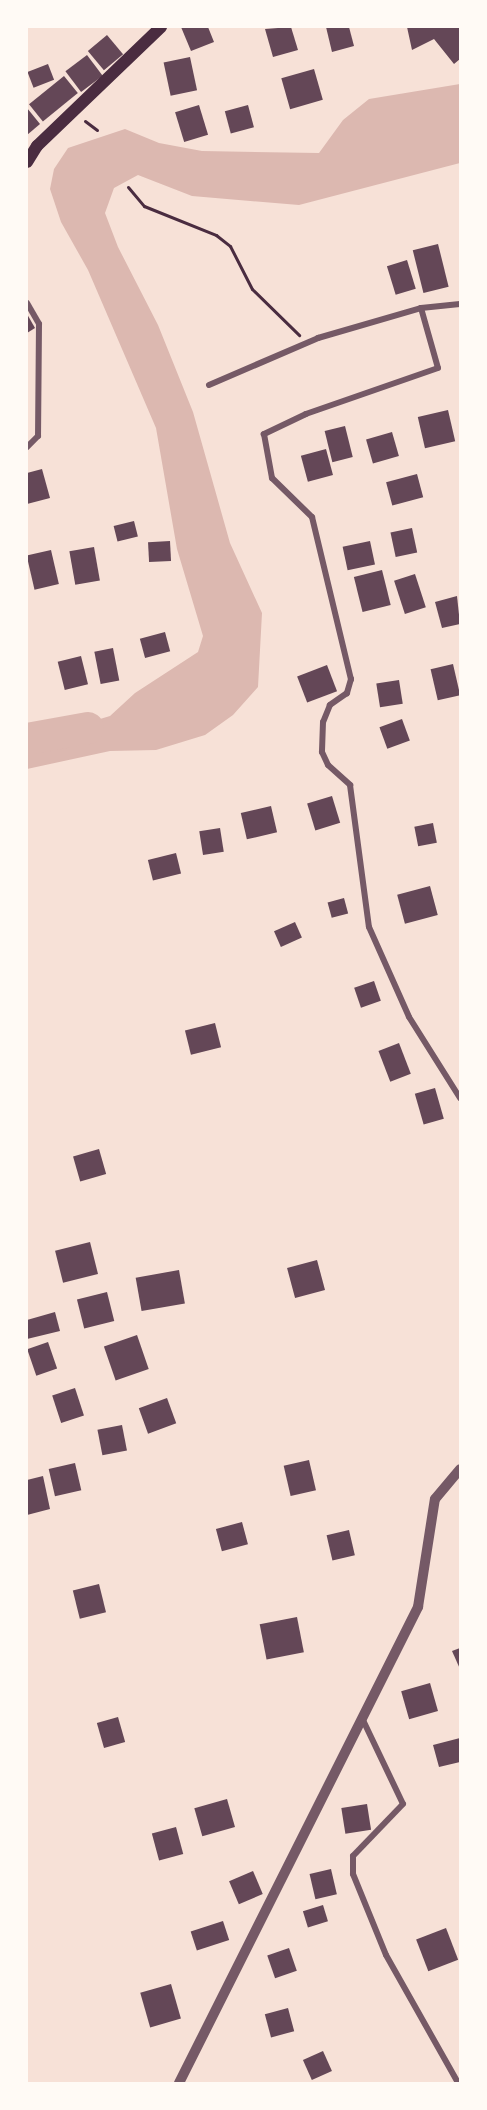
<!DOCTYPE html>
<html>
<head>
<meta charset="utf-8">
<style>
	body { margin:0 }
	#map { position:relative; width:487px; height:2110px; overflow:hidden; background:#f7e1d7; font-family:Cabin,sans-serif }
	div>[style] { position:absolute }
	[style*='--x'] { left:calc(var(--x)*1px); top:calc(var(--y)*1px); width:calc(var(--w)*1px); rotate:calc(var(--a)*1deg) }
	.water>* { inset:0; background:#dcb8b0 }
	.river>* { height:32px; margin:-16px; padding:0 16px; transform-origin:16px; border-radius:16px; background:#dcb8b0 }
	.building>* { inset:0; background:#644757; transform-origin:0 0 }
	.path>* { height:3px; margin:-1.5px; padding:0 1.5px; transform-origin:1.5px; border-radius:1.5px; background:#4a2c40 }
	.minor>* { height:6px; margin:-3px; padding:0 3px; transform-origin:3px; border-radius:3px; background:#755966 }
	.tertiary>* { height:10px; margin:-5px; padding:0 5px; transform-origin:5px; border-radius:5px; background:#755966 }
	.secondary>* { height:12px; margin:-6px; padding:0 6px; transform-origin:6px; border-radius:6px; background:#4a2c40 }
	span { translate:-50% -50%; white-space:nowrap; text-align:center; line-height:1.15; -webkit-text-stroke:4.5px #fffaf5; paint-order:stroke }
	.frame { position:absolute; inset:0; border:28px solid #fffaf5; pointer-events:none }
</style>
</head>
<body>
<div id="map">
	<div class="water">
		<i style="clip-path:polygon(460px 84px,460px 163px,299px 205px,192px 196px,138px 175px,114px 188px,105px 213px,118px 247px,158px 325px,193px 412px,230px 543px,262px 613px,258px 687px,233px 715px,205px 735px,156px 750px,110px 751px,27px 769px,27px 741px,110px 716px,135px 693px,198px 652px,203px 636px,177px 549px,156px 428px,88px 270px,61px 222px,50px 189px,54px 169px,68px 148px,125px 129px,159px 143px,202px 151px,319px 153px,343px 120px,369px 99px)"></i>
	</div>
	<div class="river">
		<i style="--x:27;--y:739;--w:62;--a:-10.2"></i>
	</div>
	<div class="building">
		<i style="clip-path:polygon(181px 27px,208px 27px,214px 42px,191px 51px)"></i>
		<i style="clip-path:polygon(291px 27px,298px 50px,273px 57px,265px 29px)"></i>
		<i style="clip-path:polygon(326px 27px,349px 27px,354px 46px,332px 52px)"></i>
		<i style="clip-path:polygon(407px 27px,460px 27px,460px 59px,454px 64px,434px 39px,412px 50px)"></i>
		<i style="left:107px;top:35px;width:25px;height:25px;rotate:50deg"></i>
		<i style="left:87px;top:55px;width:26px;height:27px;rotate:53deg"></i>
		<i style="left:190px;top:57px;width:34px;height:27px;rotate:78deg"></i>
		<i style="left:48px;top:64px;width:17px;height:22px;rotate:69deg"></i>
		<i style="left:314px;top:69px;width:32px;height:34px;rotate:74deg"></i>
		<i style="left:64px;top:76px;width:22px;height:45px;rotate:51deg"></i>
		<i style="left:199px;top:105px;width:31px;height:25px;rotate:73deg"></i>
		<i style="left:248px;top:105px;width:23px;height:24px;rotate:75deg"></i>
		<i style="clip-path:polygon(27px 108px,40px 124px,27px 135px)"></i>
		<i style="left:438px;top:244px;width:44px;height:26px;rotate:76deg"></i>
		<i style="left:407px;top:260px;width:30px;height:21px;rotate:73deg"></i>
		<i style="clip-path:polygon(27px 314px,35px 328px,27px 333px)"></i>
		<i style="left:448px;top:410px;width:32px;height:31px;rotate:77deg"></i>
		<i style="left:345px;top:426px;width:32px;height:21px;rotate:76deg"></i>
		<i style="left:392px;top:432px;width:25px;height:27px;rotate:74deg"></i>
		<i style="left:326px;top:449px;width:27px;height:26px;rotate:75deg"></i>
		<i style="clip-path:polygon(42px 469px,50px 498px,27px 504px,27px 473px)"></i>
		<i style="left:417px;top:474px;width:24px;height:32px;rotate:75deg"></i>
		<i style="left:134px;top:521px;width:16px;height:21px;rotate:76deg"></i>
		<i style="left:412px;top:528px;width:25px;height:22px;rotate:78deg"></i>
		<i style="left:170px;top:541px;width:20px;height:22px;rotate:87deg"></i>
		<i style="left:370px;top:541px;width:24px;height:28px;rotate:78deg"></i>
		<i style="left:94px;top:547px;width:34px;height:25px;rotate:80deg"></i>
		<i style="left:51px;top:550px;width:35px;height:25px;rotate:77deg"></i>
		<i style="left:382px;top:570px;width:36px;height:29px;rotate:76deg"></i>
		<i style="left:415px;top:574px;width:35px;height:22px;rotate:72deg"></i>
		<i style="clip-path:polygon(457px 596px,460px 624px,442px 628px,435px 602px)"></i>
		<i style="left:165px;top:632px;width:20px;height:26px;rotate:75deg"></i>
		<i style="left:113px;top:648px;width:33px;height:19px;rotate:79deg"></i>
		<i style="left:81px;top:656px;width:29px;height:24px;rotate:76deg"></i>
		<i style="left:453px;top:664px;width:32px;height:23px;rotate:77deg"></i>
		<i style="left:327px;top:665px;width:28px;height:32px;rotate:69deg"></i>
		<i style="left:399px;top:680px;width:24px;height:23px;rotate:81deg"></i>
		<i style="left:402px;top:719px;width:23px;height:24px;rotate:70deg"></i>
		<i style="left:332px;top:796px;width:28px;height:26px;rotate:73deg"></i>
		<i style="left:271px;top:806px;width:27px;height:31px;rotate:77deg"></i>
		<i style="left:433px;top:823px;width:20px;height:19px;rotate:79deg"></i>
		<i style="left:220px;top:828px;width:24px;height:21px;rotate:81deg"></i>
		<i style="left:176px;top:853px;width:21px;height:29px;rotate:76deg"></i>
		<i style="left:430px;top:886px;width:30px;height:34px;rotate:75deg"></i>
		<i style="left:344px;top:898px;width:16px;height:17px;rotate:75deg"></i>
		<i style="left:295px;top:922px;width:17px;height:23px;rotate:66deg"></i>
		<i style="left:374px;top:981px;width:21px;height:21px;rotate:71deg"></i>
		<i style="left:215px;top:1023px;width:25px;height:31px;rotate:76deg"></i>
		<i style="left:399px;top:1043px;width:33px;height:22px;rotate:69deg"></i>
		<i style="left:435px;top:1088px;width:32px;height:21px;rotate:74deg"></i>
		<i style="left:99px;top:1149px;width:26px;height:27px;rotate:74deg"></i>
		<i style="left:90px;top:1242px;width:33px;height:36px;rotate:76deg"></i>
		<i style="left:317px;top:1260px;width:31px;height:31px;rotate:75deg"></i>
		<i style="left:179px;top:1270px;width:34px;height:44px;rotate:80deg"></i>
		<i style="left:107px;top:1292px;width:30px;height:31px;rotate:76deg"></i>
		<i style="clip-path:polygon(55px 1312px,60px 1331px,27px 1339px,27px 1320px)"></i>
		<i style="left:137px;top:1335px;width:36px;height:35px;rotate:71deg"></i>
		<i style="left:48px;top:1342px;width:28px;height:22px;rotate:71deg"></i>
		<i style="left:75px;top:1388px;width:29px;height:24px;rotate:72deg"></i>
		<i style="left:167px;top:1398px;width:27px;height:30px;rotate:70deg"></i>
		<i style="left:122px;top:1425px;width:26px;height:25px;rotate:79deg"></i>
		<i style="left:309px;top:1460px;width:31px;height:26px;rotate:77deg"></i>
		<i style="left:75px;top:1463px;width:28px;height:27px;rotate:77deg"></i>
		<i style="clip-path:polygon(43px 1476px,50px 1509px,27px 1515px,27px 1480px)"></i>
		<i style="left:242px;top:1522px;width:23px;height:27px;rotate:75deg"></i>
		<i style="left:349px;top:1530px;width:26px;height:23px;rotate:77deg"></i>
		<i style="left:99px;top:1584px;width:29px;height:27px;rotate:76deg"></i>
		<i style="left:297px;top:1617px;width:36px;height:38px;rotate:79deg"></i>
		<i style="clip-path:polygon(460px 1648px,460px 1669px,452px 1651px)"></i>
		<i style="left:430px;top:1683px;width:29px;height:30px;rotate:74deg"></i>
		<i style="left:118px;top:1717px;width:26px;height:22px;rotate:74deg"></i>
		<i style="clip-path:polygon(460px 1738px,460px 1762px,439px 1767px,433px 1745px)"></i>
		<i style="left:227px;top:1799px;width:29px;height:34px;rotate:74deg"></i>
		<i style="left:367px;top:1804px;width:26px;height:26px;rotate:81deg"></i>
		<i style="left:176px;top:1827px;width:28px;height:25px;rotate:75deg"></i>
		<i style="left:331px;top:1869px;width:26px;height:22px;rotate:77deg"></i>
		<i style="left:253px;top:1871px;width:25px;height:26px;rotate:67deg"></i>
		<i style="left:323px;top:1905px;width:17px;height:21px;rotate:73deg"></i>
		<i style="left:223px;top:1921px;width:20px;height:34px;rotate:72deg"></i>
		<i style="left:446px;top:1928px;width:34px;height:32px;rotate:69deg"></i>
		<i style="left:289px;top:1948px;width:24px;height:23px;rotate:71deg"></i>
		<i style="left:171px;top:1984px;width:36px;height:32px;rotate:74deg"></i>
		<i style="left:288px;top:2008px;width:24px;height:24px;rotate:75deg"></i>
		<i style="left:323px;top:2051px;width:22px;height:22px;rotate:66deg"></i>
	</div>
	<div class="path">
		<i style="--x:85;--y:121;--w:15;--a:37"></i>
		<i style="--x:128;--y:187;--w:25;--a:50"></i>
		<i style="--x:144;--y:206;--w:78;--a:21.9"></i>
		<i style="--x:216;--y:235;--w:18;--a:38"></i>
		<i style="--x:230;--y:246;--w:48;--a:62.9"></i>
		<i style="--x:252;--y:289;--w:66;--a:44.4"></i>
	</div>
	<div class="minor">
		<i style="--x:27;--y:303;--w:24;--a:60"></i>
		<i style="--x:39;--y:324;--w:112;--a:90.5"></i>
		<i style="--x:38;--y:436;--w:16;--a:135"></i>
		<i style="--x:421;--y:308;--w:62;--a:74.2"></i>
		<i style="--x:438;--y:368;--w:140;--a:160.8"></i>
		<i style="--x:306;--y:414;--w:47;--a:154.5"></i>
		<i style="--x:264;--y:434;--w:45;--a:79.7"></i>
		<i style="--x:272;--y:478;--w:56;--a:44.3"></i>
		<i style="--x:312;--y:517;--w:167;--a:76.5"></i>
		<i style="--x:351;--y:679;--w:15;--a:106"></i>
		<i style="--x:347;--y:693;--w:21;--a:145"></i>
		<i style="--x:330;--y:705;--w:18;--a:112"></i>
		<i style="--x:323;--y:722;--w:30;--a:92"></i>
		<i style="--x:322;--y:752;--w:14;--a:65"></i>
		<i style="--x:328;--y:765;--w:30;--a:42"></i>
		<i style="--x:350;--y:785;--w:143;--a:82.4"></i>
		<i style="--x:369;--y:927;--w:98;--a:66"></i>
		<i style="--x:409;--y:1017;--w:96;--a:57.8"></i>
		<i style="--x:209;--y:385;--w:119;--a:-23.3"></i>
		<i style="--x:318;--y:338;--w:107;--a:-16.2"></i>
		<i style="--x:421;--y:308;--w:39;--a:-6"></i>
		<i style="--x:362;--y:1718;--w:95;--a:64.5"></i>
		<i style="--x:403;--y:1804;--w:72;--a:133.9"></i>
		<i style="--x:353;--y:1856;--w:18;--a:90"></i>
		<i style="--x:353;--y:1874;--w:87;--a:67.8"></i>
		<i style="--x:386;--y:1955;--w:147;--a:60.6"></i>
	</div>
	<div class="tertiary">
		<i style="--x:179;--y:2083;--w:533;--a:-63.34"></i>
		<i style="--x:418;--y:1607;--w:109;--a:-81.1"></i>
		<i style="--x:435;--y:1499;--w:39;--a:-50"></i>
	</div>
	<div class="secondary">
		<i style="--x:27;--y:162;--w:19;--a:-58"></i>
		<i style="--x:37;--y:146;--w:172;--a:-43.8"></i>
	</div>
	<div class="frame"></div>
</div>
</body>
</html>
